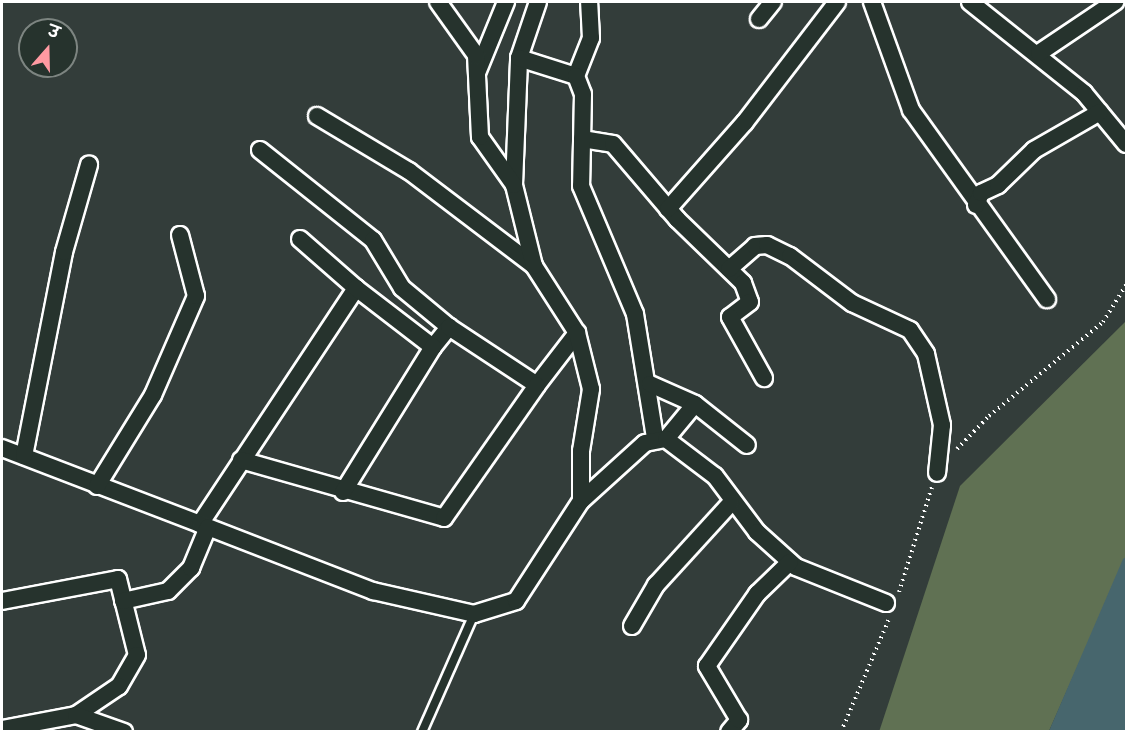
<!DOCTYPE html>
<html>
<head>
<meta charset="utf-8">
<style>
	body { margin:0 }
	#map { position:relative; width:1128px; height:733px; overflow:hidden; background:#333d3a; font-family:"Balsamiq Sans","Playpen Sans Deva",sans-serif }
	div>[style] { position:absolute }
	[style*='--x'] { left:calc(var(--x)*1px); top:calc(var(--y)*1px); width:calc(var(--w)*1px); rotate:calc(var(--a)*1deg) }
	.green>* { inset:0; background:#607153 }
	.water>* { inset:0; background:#47666d }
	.path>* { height:4px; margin-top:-2px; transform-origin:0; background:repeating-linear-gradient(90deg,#fff 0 1.5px,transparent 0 6px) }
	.roads { filter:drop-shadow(2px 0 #fff) drop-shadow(-2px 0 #fff) drop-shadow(0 2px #fff) drop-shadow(0 -2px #fff) }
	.lane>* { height:8px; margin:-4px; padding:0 4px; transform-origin:4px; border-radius:4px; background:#26332d }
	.street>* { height:16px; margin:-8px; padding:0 8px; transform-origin:8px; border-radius:8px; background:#26332d }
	span { translate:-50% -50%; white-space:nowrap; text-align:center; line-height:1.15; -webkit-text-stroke:4.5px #26332d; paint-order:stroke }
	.frame { position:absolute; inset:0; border:3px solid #fff; pointer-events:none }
	.north { position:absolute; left:18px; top:18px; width:60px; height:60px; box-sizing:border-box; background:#26332d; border:2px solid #7d8581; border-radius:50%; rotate:20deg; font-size:16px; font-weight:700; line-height:24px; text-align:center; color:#fff }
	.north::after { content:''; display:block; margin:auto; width:21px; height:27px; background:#ff9aa2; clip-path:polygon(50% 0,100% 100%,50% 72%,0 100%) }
</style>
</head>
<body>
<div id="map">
	<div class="green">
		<i style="clip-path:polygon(1126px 321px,1126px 557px,1049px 731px,879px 732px,960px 486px)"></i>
	</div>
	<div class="water">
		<i style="clip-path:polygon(1126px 557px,1126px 731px,1049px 731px,1123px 559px)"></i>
	</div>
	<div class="path">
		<i style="--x:957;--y:449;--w:46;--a:-45.9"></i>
		<i style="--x:989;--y:416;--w:148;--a:-39.5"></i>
		<i style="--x:1103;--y:322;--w:44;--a:-58.1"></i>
		<i style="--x:899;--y:592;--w:110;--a:-72.6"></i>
		<i style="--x:841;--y:732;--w:123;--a:-67"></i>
	</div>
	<div class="roads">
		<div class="lane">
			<i style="--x:422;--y:732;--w:129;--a:-66.2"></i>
		</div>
		<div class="street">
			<i style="--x:872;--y:2;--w:115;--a:70.1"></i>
			<i style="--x:911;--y:110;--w:233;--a:54.3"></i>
			<i style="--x:970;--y:2;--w:146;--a:38.6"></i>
			<i style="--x:1084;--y:93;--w:66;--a:50.5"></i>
			<i style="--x:759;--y:19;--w:22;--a:-51"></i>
			<i style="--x:1039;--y:53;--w:92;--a:-33.9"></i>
			<i style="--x:519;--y:58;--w:59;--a:-71.3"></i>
			<i style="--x:477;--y:73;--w:77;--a:-67.8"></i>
			<i style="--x:576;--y:76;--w:41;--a:-68.5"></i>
			<i style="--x:591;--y:38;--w:36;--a:-93"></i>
			<i style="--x:317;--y:116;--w:107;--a:30.9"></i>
			<i style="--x:409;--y:171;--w:157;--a:37.2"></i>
			<i style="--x:582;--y:139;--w:31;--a:9"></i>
			<i style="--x:613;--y:144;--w:99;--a:49.5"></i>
			<i style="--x:677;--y:219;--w:92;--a:44.1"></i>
			<i style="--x:743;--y:283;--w:20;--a:70"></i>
			<i style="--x:750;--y:302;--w:25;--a:143"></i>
			<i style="--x:730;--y:317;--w:70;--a:60.9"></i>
			<i style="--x:260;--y:150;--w:144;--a:38.5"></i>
			<i style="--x:373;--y:240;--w:56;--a:58.9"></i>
			<i style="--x:402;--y:288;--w:61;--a:39.7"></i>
			<i style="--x:514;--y:185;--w:127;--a:-87.7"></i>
			<i style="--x:519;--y:58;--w:60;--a:17.5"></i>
			<i style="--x:576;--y:76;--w:19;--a:69"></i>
			<i style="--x:583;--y:94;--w:92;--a:91.2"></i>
			<i style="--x:581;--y:186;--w:139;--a:67.1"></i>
			<i style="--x:635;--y:314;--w:125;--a:80.8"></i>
			<i style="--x:976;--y:205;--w:13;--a:-67"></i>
			<i style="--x:981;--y:193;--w:19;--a:-25"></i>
			<i style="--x:998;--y:185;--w:50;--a:-44.2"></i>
			<i style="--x:1034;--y:150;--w:76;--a:-29.9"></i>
			<i style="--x:668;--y:209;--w:116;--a:-48.5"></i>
			<i style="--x:745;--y:122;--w:151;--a:-52.5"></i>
			<i style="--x:300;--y:239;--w:74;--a:41.2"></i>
			<i style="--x:729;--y:269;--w:35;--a:-41"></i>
			<i style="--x:755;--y:246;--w:12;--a:-5"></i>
			<i style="--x:767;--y:245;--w:25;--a:26"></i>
			<i style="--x:790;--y:256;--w:78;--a:37.2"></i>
			<i style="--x:852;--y:303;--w:64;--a:25"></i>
			<i style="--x:910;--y:330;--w:29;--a:56"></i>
			<i style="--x:926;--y:354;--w:73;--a:77.3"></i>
			<i style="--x:942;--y:425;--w:48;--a:95.9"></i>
			<i style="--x:650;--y:384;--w:49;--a:24"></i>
			<i style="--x:695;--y:404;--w:66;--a:38.3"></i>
			<i style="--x:666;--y:439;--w:45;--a:-50.4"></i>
			<i style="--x:2;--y:448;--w:212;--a:21"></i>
			<i style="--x:200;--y:524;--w:283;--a:-56.5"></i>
			<i style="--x:356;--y:288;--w:97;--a:37.5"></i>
			<i style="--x:433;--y:347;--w:26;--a:-51"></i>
			<i style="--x:449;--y:327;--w:105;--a:33.4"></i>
			<i style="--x:537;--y:385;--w:66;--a:-52.4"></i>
			<i style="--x:577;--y:333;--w:80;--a:-122.7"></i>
			<i style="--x:534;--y:266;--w:83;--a:-103.9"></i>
			<i style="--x:514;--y:185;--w:59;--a:-125.3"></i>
			<i style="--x:480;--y:137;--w:82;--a:-92.8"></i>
			<i style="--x:476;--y:55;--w:65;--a:-125.6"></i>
			<i style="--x:24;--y:456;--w:208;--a:-78.9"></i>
			<i style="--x:64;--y:252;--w:91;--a:-74"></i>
			<i style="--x:241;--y:460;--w:211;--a:15.9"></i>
			<i style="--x:444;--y:518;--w:162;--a:-55"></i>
			<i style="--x:97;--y:486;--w:107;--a:-58.4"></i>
			<i style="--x:153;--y:395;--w:108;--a:-66.5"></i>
			<i style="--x:196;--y:296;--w:63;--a:-104.7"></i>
			<i style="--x:343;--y:492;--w:171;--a:-58.2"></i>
			<i style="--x:581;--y:501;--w:86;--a:-42.2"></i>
			<i style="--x:645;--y:443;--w:21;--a:-11"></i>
			<i style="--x:666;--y:439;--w:61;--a:37.1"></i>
			<i style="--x:715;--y:476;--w:70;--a:53.1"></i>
			<i style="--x:757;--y:532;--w:52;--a:41.9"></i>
			<i style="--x:796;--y:567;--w:97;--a:21.8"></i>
			<i style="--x:200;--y:524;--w:186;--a:21.2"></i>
			<i style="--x:373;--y:591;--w:104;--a:12.8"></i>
			<i style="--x:474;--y:614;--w:44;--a:-17.2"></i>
			<i style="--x:516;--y:601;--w:119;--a:-57"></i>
			<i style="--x:581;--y:501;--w:50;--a:-90"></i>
			<i style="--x:581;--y:451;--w:63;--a:-80.8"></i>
			<i style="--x:591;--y:389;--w:58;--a:-104"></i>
			<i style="--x:2;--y:601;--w:118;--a:-10.7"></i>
			<i style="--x:118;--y:579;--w:78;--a:76"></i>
			<i style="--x:137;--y:655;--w:36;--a:120"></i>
			<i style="--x:119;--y:686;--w:52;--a:146"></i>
			<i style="--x:123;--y:601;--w:46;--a:-12.5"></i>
			<i style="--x:168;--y:591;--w:33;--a:-45"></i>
			<i style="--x:191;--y:568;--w:44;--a:-67.5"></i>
			<i style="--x:632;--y:626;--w:48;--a:-59.7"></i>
			<i style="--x:656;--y:585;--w:111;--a:-47.6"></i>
			<i style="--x:2;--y:729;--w:75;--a:-10.7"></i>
			<i style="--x:76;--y:715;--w:51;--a:19.5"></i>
			<i style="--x:729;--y:732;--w:16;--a:-50"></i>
			<i style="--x:739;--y:720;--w:63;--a:-120.7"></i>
			<i style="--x:707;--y:666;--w:88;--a:-55.2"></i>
			<i style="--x:757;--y:594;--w:46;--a:-44.1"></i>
		</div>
	</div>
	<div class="frame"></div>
	<div class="north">उ</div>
</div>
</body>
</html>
